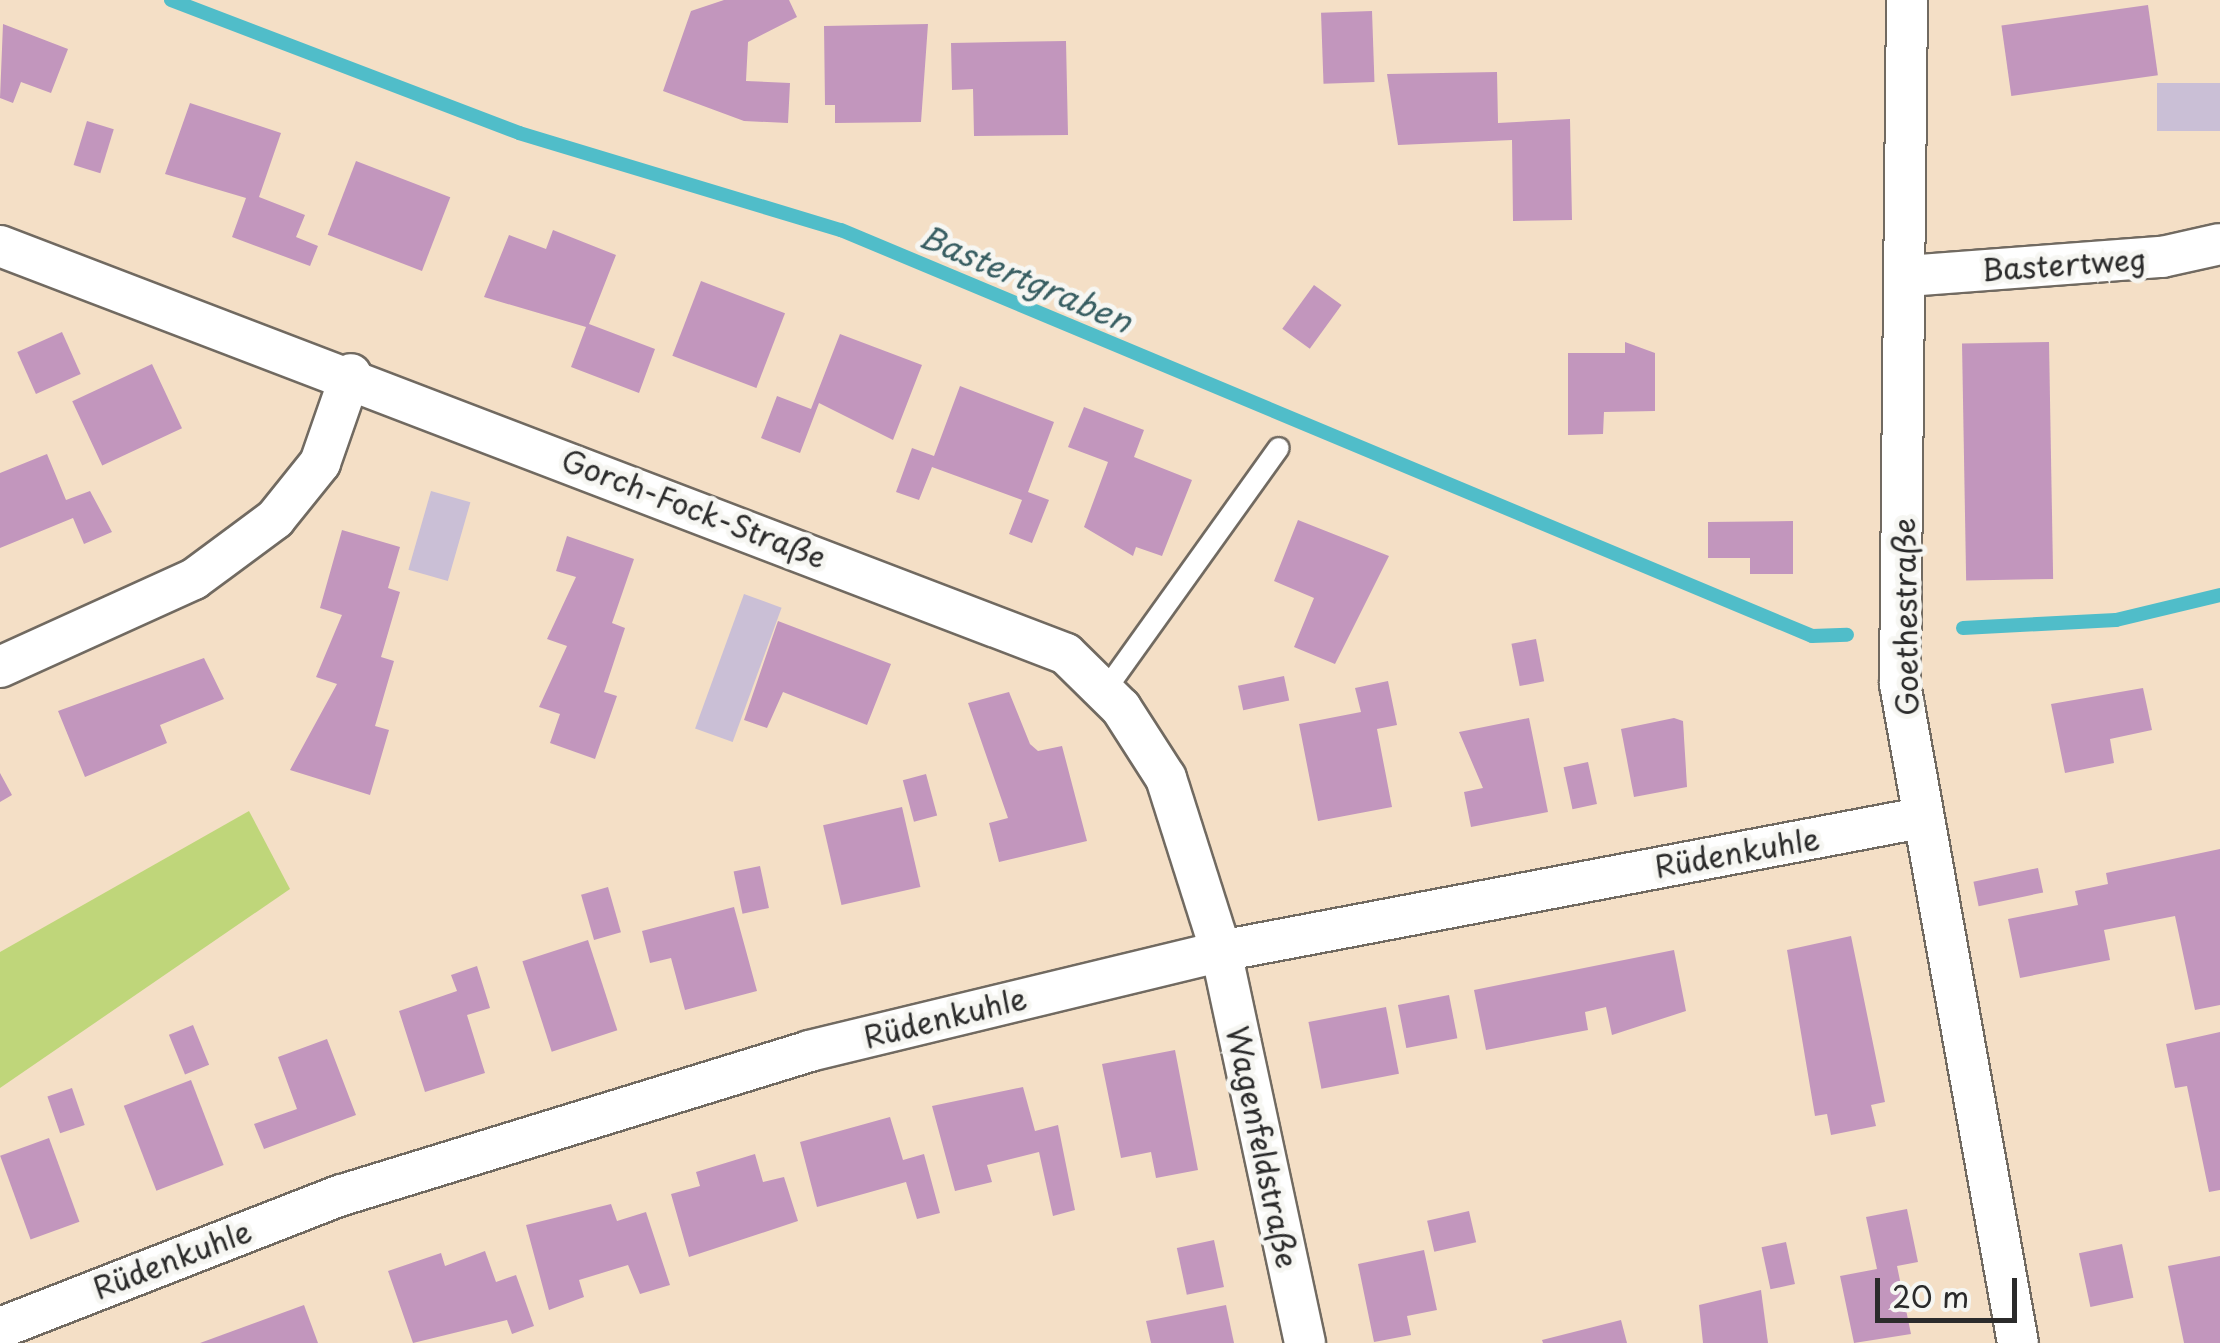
<!DOCTYPE html>
<html>
<head>
<meta charset="utf-8">
<style>
	body { margin:0 }
	#map { position:relative; width:2220px; height:1343px; overflow:hidden; background:#f4dfc6; font-family:"Playpen Sans",sans-serif }
	div>[style] { position:absolute }
	[style*='--x'] { left:calc(var(--x)*1px); top:calc(var(--y)*1px); width:calc(var(--w)*1px); rotate:calc(var(--a)*1deg) }
	.industrial>* { inset:0; background:#cabfd6; transform-origin:0 0 }
	.green>* { inset:0; background:#bfd67a }
	.stream>* { height:14px; margin:-7px; padding:0 7px; transform-origin:7px; border-radius:7px; background:#50bdc9 }
	.building>* { inset:0; background:#c296bd; transform-origin:0 0 }
	.roads { filter:drop-shadow(2px 0 #716a61) drop-shadow(-2px 0 #716a61) drop-shadow(0 2px #716a61) drop-shadow(0 -2px #716a61) }
	.lane>* { height:20px; margin:-10px; padding:0 10px; transform-origin:10px; border-radius:10px; background:#fff }
	.street>* { height:40px; margin:-20px; padding:0 20px; transform-origin:20px; border-radius:20px; background:#fff }
	span { translate:-50% -50%; white-space:nowrap; text-align:center; line-height:1.15; -webkit-text-stroke:10px #f6f6f2; paint-order:stroke }
	.street-label { font-size:30px; color:#2b2b2b }
	.water-label { font-size:32px; color:#385e62; font-style:italic }
	.scale { position:absolute; left:1875px; top:1278px; width:142px; height:45px; box-sizing:border-box; border:5px solid #2b2b2b; border-top:0; padding-left:12px; font-size:30px; line-height:35px; white-space:nowrap; color:#2b2b2b; -webkit-text-stroke:8px #f6f6f2; paint-order:stroke }
</style>
</head>
<body>
<div id="map">
	<div class="industrial">
		<i style="left:2220px;top:83px;width:48px;height:63px;rotate:90deg"></i>
		<i style="left:431px;top:491px;width:41px;height:82px;rotate:16deg"></i>
		<i style="left:744px;top:594px;width:40px;height:143px;rotate:20deg"></i>
	</div>
	<div class="green">
		<i style="clip-path:polygon(249px 811px,290px 889px,0 1088px,0 952px)"></i>
	</div>
	<div class="stream">
		<i style="--x:171;--y:0;--w:373;--a:20.9"></i>
		<i style="--x:519;--y:133;--w:336;--a:16.8"></i>
		<i style="--x:841;--y:230;--w:1052;--a:22.69"></i>
		<i style="--x:1812;--y:636;--w:35;--a:-2"></i>
		<i style="--x:1963;--y:628;--w:153;--a:-3"></i>
		<i style="--x:2116;--y:620;--w:107;--a:-13.5"></i>
	</div>
	<div class="building">
		<i style="clip-path:polygon(724px 0,789px 0,797px 17px,748px 42px,746px 81px,790px 83px,788px 123px,744px 121px,663px 91px,691px 11px)"></i>
		<i style="left:2148px;top:5px;width:71px;height:148px;rotate:82deg"></i>
		<i style="left:1372px;top:11px;width:71px;height:51px;rotate:88deg"></i>
		<i style="clip-path:polygon(3px 24px,68px 49px,51px 93px,21px 82px,13px 103px,0 98px)"></i>
		<i style="clip-path:polygon(928px 24px,921px 122px,835px 123px,835px 105px,825px 105px,824px 26px)"></i>
		<i style="clip-path:polygon(1066px 41px,1068px 135px,974px 136px,973px 89px,952px 90px,951px 43px)"></i>
		<i style="clip-path:polygon(1497px 72px,1498px 123px,1570px 119px,1572px 220px,1513px 221px,1512px 140px,1398px 145px,1387px 74px)"></i>
		<i style="clip-path:polygon(190px 103px,281px 133px,259px 197px,305px 215px,296px 237px,318px 246px,310px 266px,232px 237px,246px 198px,165px 174px)"></i>
		<i style="left:87px;top:121px;width:28px;height:46px;rotate:17deg"></i>
		<i style="left:356px;top:161px;width:101px;height:79px;rotate:21deg"></i>
		<i style="clip-path:polygon(553px 230px,616px 255px,589px 324px,655px 349px,639px 393px,571px 367px,586px 327px,484px 297px,509px 235px,546px 249px)"></i>
		<i style="left:701px;top:281px;width:90px;height:80px;rotate:21deg"></i>
		<i style="left:1314px;top:285px;width:34px;height:54px;rotate:36deg"></i>
		<i style="left:62px;top:332px;width:46px;height:49px;rotate:66deg"></i>
		<i style="clip-path:polygon(840px 334px,922px 365px,893px 440px,819px 403px,800px 453px,761px 438px,777px 396px,811px 409px)"></i>
		<i style="clip-path:polygon(1625px 342px,1655px 353px,1655px 411px,1604px 412px,1603px 434px,1568px 435px,1568px 353px,1625px 353px)"></i>
		<i style="left:2049px;top:342px;width:237px;height:87px;rotate:89deg"></i>
		<i style="left:152px;top:364px;width:71px;height:88px;rotate:65deg"></i>
		<i style="clip-path:polygon(960px 386px,1054px 422px,1028px 492px,1049px 500px,1032px 543px,1009px 534px,1022px 500px,932px 467px,919px 500px,896px 492px,912px 448px,934px 456px)"></i>
		<i style="clip-path:polygon(1084px 407px,1144px 430px,1134px 457px,1192px 480px,1162px 556px,1136px 547px,1133px 556px,1084px 527px,1108px 462px,1068px 447px)"></i>
		<i style="clip-path:polygon(47px 454px,66px 500px,90px 491px,112px 532px,84px 544px,73px 518px,0 548px,0 473px)"></i>
		<i style="clip-path:polygon(1298px 520px,1389px 556px,1335px 664px,1294px 647px,1314px 598px,1274px 581px)"></i>
		<i style="clip-path:polygon(1793px 521px,1793px 574px,1750px 574px,1750px 558px,1708px 558px,1708px 522px)"></i>
		<i style="clip-path:polygon(342px 530px,400px 547px,388px 588px,400px 592px,381px 657px,394px 661px,375px 726px,389px 730px,370px 795px,290px 770px,337px 684px,316px 677px,342px 615px,320px 608px)"></i>
		<i style="clip-path:polygon(567px 536px,634px 559px,612px 623px,625px 628px,604px 692px,617px 696px,595px 759px,550px 743px,560px 714px,539px 707px,567px 646px,547px 639px,576px 577px,556px 571px)"></i>
		<i style="clip-path:polygon(778px 621px,891px 664px,867px 725px,783px 692px,767px 728px,744px 720px)"></i>
		<i style="left:1536px;top:639px;width:43px;height:25px;rotate:79deg"></i>
		<i style="clip-path:polygon(204px 658px,224px 699px,160px 725px,167px 743px,85px 777px,58px 711px)"></i>
		<i style="left:1284px;top:676px;width:25px;height:47px;rotate:78deg"></i>
		<i style="clip-path:polygon(1388px 681px,1397px 725px,1377px 729px,1392px 807px,1318px 821px,1299px 724px,1361px 712px,1355px 688px)"></i>
		<i style="clip-path:polygon(2143px 688px,2152px 730px,2110px 739px,2114px 763px,2065px 773px,2051px 704px)"></i>
		<i style="clip-path:polygon(1009px 692px,1030px 744px,1038px 751px,1062px 746px,1087px 841px,999px 862px,989px 823px,1008px 818px,968px 703px)"></i>
		<i style="clip-path:polygon(1529px 718px,1548px 812px,1471px 827px,1464px 792px,1483px 788px,1459px 732px)"></i>
		<i style="clip-path:polygon(1674px 718px,1683px 721px,1687px 787px,1634px 797px,1621px 729px)"></i>
		<i style="left:1588px;top:762px;width:43px;height:25px;rotate:78deg"></i>
		<i style="clip-path:polygon(0 773px,12px 795px,0 802px)"></i>
		<i style="left:926px;top:774px;width:43px;height:24px;rotate:75deg"></i>
		<i style="left:902px;top:807px;width:82px;height:81px;rotate:77deg"></i>
		<i style="clip-path:polygon(2220px 849px,2220px 1005px,2195px 1010px,2175px 916px,2104px 930px,2110px 960px,2020px 978px,2008px 919px,2078px 905px,2075px 891px,2108px 884px,2106px 873px)"></i>
		<i style="left:760px;top:866px;width:43px;height:27px;rotate:78deg"></i>
		<i style="left:2038px;top:868px;width:25px;height:66px;rotate:78deg"></i>
		<i style="left:608px;top:887px;width:47px;height:28px;rotate:74deg"></i>
		<i style="clip-path:polygon(734px 907px,757px 991px,685px 1010px,671px 958px,650px 963px,642px 931px)"></i>
		<i style="clip-path:polygon(1851px 936px,1885px 1102px,1871px 1105px,1876px 1126px,1831px 1135px,1827px 1114px,1815px 1116px,1787px 950px)"></i>
		<i style="left:588px;top:940px;width:95px;height:69px;rotate:72deg"></i>
		<i style="clip-path:polygon(1674px 950px,1686px 1011px,1612px 1035px,1606px 1007px,1585px 1012px,1588px 1030px,1486px 1050px,1474px 990px)"></i>
		<i style="clip-path:polygon(477px 966px,490px 1008px,467px 1015px,485px 1073px,425px 1092px,399px 1011px,457px 991px,451px 975px)"></i>
		<i style="left:1449px;top:995px;width:44px;height:52px;rotate:79deg"></i>
		<i style="left:1386px;top:1007px;width:68px;height:79px;rotate:79deg"></i>
		<i style="left:193px;top:1025px;width:43px;height:26px;rotate:68deg"></i>
		<i style="clip-path:polygon(2220px 1032px,2220px 1190px,2209px 1192px,2187px 1086px,2175px 1088px,2166px 1044px)"></i>
		<i style="clip-path:polygon(327px 1039px,356px 1115px,264px 1149px,254px 1124px,297px 1109px,278px 1057px)"></i>
		<i style="clip-path:polygon(1175px 1050px,1198px 1170px,1156px 1178px,1151px 1152px,1121px 1158px,1102px 1064px)"></i>
		<i style="left:191px;top:1080px;width:91px;height:72px;rotate:69deg"></i>
		<i style="clip-path:polygon(1023px 1087px,1035px 1131px,1058px 1125px,1075px 1210px,1053px 1216px,1039px 1152px,987px 1165px,992px 1182px,955px 1191px,932px 1106px)"></i>
		<i style="left:72px;top:1088px;width:39px;height:26px;rotate:71deg"></i>
		<i style="clip-path:polygon(890px 1117px,903px 1160px,924px 1154px,940px 1213px,917px 1219px,906px 1182px,817px 1207px,800px 1142px)"></i>
		<i style="left:49px;top:1138px;width:89px;height:52px;rotate:70deg"></i>
		<i style="clip-path:polygon(755px 1154px,763px 1182px,784px 1177px,798px 1221px,689px 1257px,671px 1194px,700px 1186px,696px 1172px)"></i>
		<i style="clip-path:polygon(611px 1204px,617px 1221px,646px 1212px,670px 1285px,640px 1294px,628px 1265px,579px 1280px,584px 1297px,549px 1310px,526px 1225px)"></i>
		<i style="clip-path:polygon(1907px 1209px,1918px 1262px,1897px 1266px,1911px 1334px,1854px 1343px,1840px 1276px,1877px 1269px,1866px 1217px)"></i>
		<i style="left:1469px;top:1211px;width:32px;height:43px;rotate:77deg"></i>
		<i style="left:1214px;top:1240px;width:48px;height:38px;rotate:78deg"></i>
		<i style="left:1786px;top:1242px;width:43px;height:25px;rotate:78deg"></i>
		<i style="left:2122px;top:1244px;width:55px;height:44px;rotate:78deg"></i>
		<i style="clip-path:polygon(1424px 1250px,1437px 1310px,1407px 1316px,1411px 1335px,1374px 1342px,1358px 1264px)"></i>
		<i style="clip-path:polygon(485px 1251px,496px 1282px,516px 1275px,534px 1326px,512px 1334px,507px 1320px,413px 1343px,388px 1271px,441px 1253px,445px 1266px)"></i>
		<i style="clip-path:polygon(2220px 1256px,2220px 1343px,2184px 1343px,2168px 1266px)"></i>
		<i style="clip-path:polygon(1761px 1290px,1768px 1343px,1703px 1343px,1699px 1305px)"></i>
		<i style="clip-path:polygon(304px 1305px,318px 1343px,200px 1343px)"></i>
		<i style="clip-path:polygon(1226px 1305px,1234px 1343px,1151px 1343px,1146px 1321px)"></i>
		<i style="clip-path:polygon(1621px 1320px,1627px 1343px,1543px 1343px,1542px 1340px)"></i>
	</div>
	<div class="roads">
		<div class="lane">
			<i style="--x:1104;--y:692;--w:300;--a:-54.4"></i>
		</div>
		<div class="street">
			<i style="--x:1907;--y:0;--w:684;--a:90.59"></i>
			<i style="--x:1900;--y:684;--w:669;--a:79.85"></i>
			<i style="--x:0;--y:246;--w:1141;--a:20.94"></i>
			<i style="--x:1066;--y:654;--w:77;--a:44.5"></i>
			<i style="--x:1121;--y:708;--w:83;--a:57.3"></i>
			<i style="--x:1166;--y:778;--w:182;--a:72.4"></i>
			<i style="--x:1221;--y:951;--w:401;--a:77.9"></i>
			<i style="--x:1907;--y:276;--w:256;--a:-4.3"></i>
			<i style="--x:2162;--y:257;--w:59;--a:-12.6"></i>
			<i style="--x:0;--y:667;--w:213;--a:-24.4"></i>
			<i style="--x:194;--y:579;--w:101;--a:-36.5"></i>
			<i style="--x:275;--y:519;--w:72;--a:-51.2"></i>
			<i style="--x:320;--y:463;--w:94;--a:-70.8"></i>
			<i style="--x:0;--y:1328;--w:367;--a:-21.3"></i>
			<i style="--x:342;--y:1195;--w:489;--a:-17.1"></i>
			<i style="--x:809;--y:1051;--w:424;--a:-13.6"></i>
			<i style="--x:1221;--y:951;--w:712;--a:-10.77"></i>
		</div>
	</div>
	<div class="street-label">
		<span style="left:2064px;top:264px;rotate:-4deg">Bastertweg</span>
		<span style="left:694px;top:508px;rotate:21deg">Gorch-Fock-Straße</span>
		<span style="left:1905px;top:617px;rotate:-91deg">Goethestraße</span>
		<span style="left:1737px;top:852px;rotate:-10deg">Rüdenkuhle</span>
		<span style="left:945px;top:1017px;rotate:-14deg">Rüdenkuhle</span>
		<span style="left:1263px;top:1147px;rotate:78deg">Wagenfeldstraße</span>
		<span style="left:172px;top:1259px;rotate:-21deg">Rüdenkuhle</span>
	</div>
	<div class="water-label">
		<span style="left:1026px;top:278px;rotate:23deg">Bastertgraben</span>
	</div>
	<div class="scale">20 m</div>
</div>
</body>
</html>
